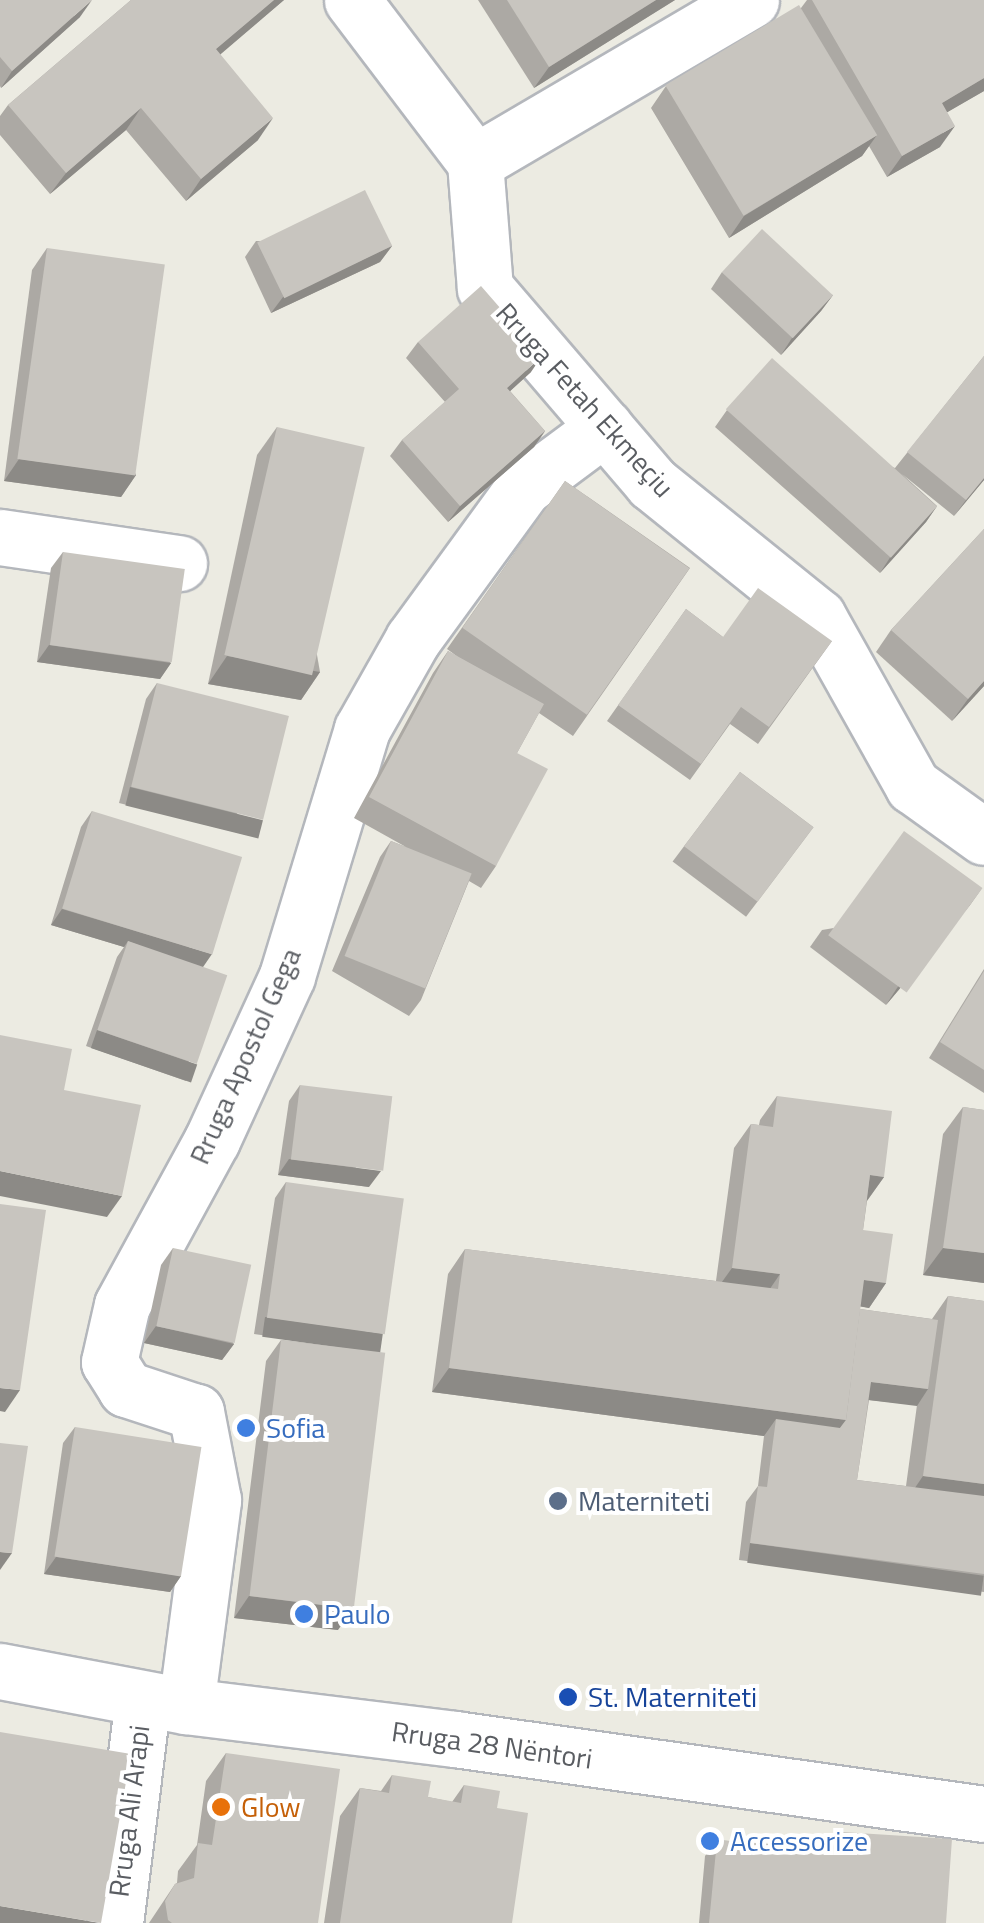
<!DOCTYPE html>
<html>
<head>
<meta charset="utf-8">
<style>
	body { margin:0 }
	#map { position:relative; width:984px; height:1923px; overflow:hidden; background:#ecebe2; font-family:"Titillium Web",sans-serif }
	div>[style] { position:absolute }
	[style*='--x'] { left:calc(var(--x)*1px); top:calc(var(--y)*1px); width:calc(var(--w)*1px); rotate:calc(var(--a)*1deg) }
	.roads { filter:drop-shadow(2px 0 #b4b7bc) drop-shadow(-2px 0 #b4b7bc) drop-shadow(0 2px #b4b7bc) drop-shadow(0 -2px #b4b7bc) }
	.street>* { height:55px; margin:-27.5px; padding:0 27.5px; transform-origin:27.5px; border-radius:27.5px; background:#fff }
	.secondary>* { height:55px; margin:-27.5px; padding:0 27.5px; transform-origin:27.5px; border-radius:27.5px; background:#fff }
	.wall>* { inset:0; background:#aca9a4; transform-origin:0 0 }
	.shaded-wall>* { inset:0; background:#8c8a86; transform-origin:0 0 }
	.building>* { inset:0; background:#c8c5bf; transform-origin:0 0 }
	.dots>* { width:28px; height:28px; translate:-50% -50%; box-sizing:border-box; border:5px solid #fff; border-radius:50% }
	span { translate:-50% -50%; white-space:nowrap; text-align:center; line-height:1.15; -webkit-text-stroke:8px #fff; paint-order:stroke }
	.street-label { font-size:28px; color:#5a5d62 }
	.shop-label { font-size:28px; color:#366cbe }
	.left { translate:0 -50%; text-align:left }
	.service-label { font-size:28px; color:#4e5e75 }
	.transit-label { font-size:28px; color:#164399 }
	.food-label { font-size:28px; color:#c56008 }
</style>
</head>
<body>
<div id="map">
	<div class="roads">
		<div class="street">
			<i style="--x:352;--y:0;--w:203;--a:52.8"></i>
			<i style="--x:475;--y:162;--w:126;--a:85.5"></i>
			<i style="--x:485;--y:288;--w:257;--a:49.4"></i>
			<i style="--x:652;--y:483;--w:213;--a:38.9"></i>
			<i style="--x:818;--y:617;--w:194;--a:60.7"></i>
			<i style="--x:913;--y:786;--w:87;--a:35.7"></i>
			<i style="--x:475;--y:162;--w:320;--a:-30.4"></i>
			<i style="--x:0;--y:537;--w:181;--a:8.3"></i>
			<i style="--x:186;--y:1706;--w:208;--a:-82.5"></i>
			<i style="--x:213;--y:1500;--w:90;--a:-100.9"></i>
			<i style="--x:196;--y:1412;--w:74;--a:-161.8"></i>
			<i style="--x:126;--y:1389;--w:32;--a:-122"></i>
			<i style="--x:109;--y:1362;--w:58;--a:-77.2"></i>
			<i style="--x:122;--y:1305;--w:188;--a:-61.4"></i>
			<i style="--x:212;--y:1140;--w:180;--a:-65.4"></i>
			<i style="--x:287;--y:976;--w:258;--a:-73.1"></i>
			<i style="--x:362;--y:729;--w:103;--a:-60.5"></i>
			<i style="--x:413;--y:639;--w:187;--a:-53.9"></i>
			<i style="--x:523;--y:488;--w:102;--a:-36.6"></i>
			<i style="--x:115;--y:1923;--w:226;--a:-82.9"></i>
		</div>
		<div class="secondary">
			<i style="--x:0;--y:1671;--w:189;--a:10.7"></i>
			<i style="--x:186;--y:1706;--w:271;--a:7"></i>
			<i style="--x:455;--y:1739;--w:534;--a:8.07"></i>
		</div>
	</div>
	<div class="wall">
		<i style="clip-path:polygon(0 0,80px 17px,1px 88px,0 86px)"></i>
		<i style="clip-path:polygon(131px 0,284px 0,220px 54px,258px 140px,186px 201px,126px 130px,50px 194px,0 135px,0 116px,8px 105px)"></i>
		<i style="clip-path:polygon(478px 0,675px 0,534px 88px)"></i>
		<i style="clip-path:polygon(807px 0,984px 0,984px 91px,947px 112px,940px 147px,887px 177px,869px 146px,862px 156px,729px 238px,651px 108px,666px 86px,801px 8px)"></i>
		<i style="clip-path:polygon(256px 241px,392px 246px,380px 262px,271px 313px,245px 257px)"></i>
		<i style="clip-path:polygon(47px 248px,136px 475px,121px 497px,4px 481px,32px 270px)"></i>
		<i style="clip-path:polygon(722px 272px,833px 295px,821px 311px,781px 355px,711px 289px)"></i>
		<i style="clip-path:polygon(418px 342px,531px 372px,510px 391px,545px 431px,534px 447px,448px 522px,390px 456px,402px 440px,445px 402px,406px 358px)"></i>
		<i style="clip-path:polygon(984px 356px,984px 480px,954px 516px,902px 474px,937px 506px,926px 522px,880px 573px,715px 427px,727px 410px,895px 468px)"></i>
		<i style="clip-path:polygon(277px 427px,320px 672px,301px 700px,208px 684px,257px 455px)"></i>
		<i style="clip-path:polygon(565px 481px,690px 568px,573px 736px,539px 713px,517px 753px,496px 866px,481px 888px,469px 881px,421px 1000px,409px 1016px,332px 971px,380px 857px,391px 841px,406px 847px,354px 818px,433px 673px,448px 651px,458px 657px,447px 649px)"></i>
		<i style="clip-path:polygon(984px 529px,984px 686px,952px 721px,876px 652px,891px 630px)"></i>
		<i style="clip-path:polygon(63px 552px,171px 663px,160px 679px,37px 662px,51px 568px)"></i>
		<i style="clip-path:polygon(686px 609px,723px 637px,832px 641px,758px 744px,730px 724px,690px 780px,607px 721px)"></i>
		<i style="clip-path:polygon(157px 683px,251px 836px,119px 803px,146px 699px)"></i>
		<i style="left:740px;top:772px;width:92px;height:112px;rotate:37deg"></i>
		<i style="clip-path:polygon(92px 811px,203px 967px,186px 1081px,86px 1046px,117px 957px,124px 947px,51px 925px,81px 827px)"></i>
		<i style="clip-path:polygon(970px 905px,886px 1005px,810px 947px,822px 930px)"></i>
		<i style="clip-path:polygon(984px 969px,984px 1093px,929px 1058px)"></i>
		<i style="clip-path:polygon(300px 1085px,369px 1187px,278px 1175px,289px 1101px)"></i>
		<i style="clip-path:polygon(evenodd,777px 1096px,884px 1177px,867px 1201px,863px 1230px,886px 1283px,869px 1308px,860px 1306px,860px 1309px,932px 1319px,948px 1296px,984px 1301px,984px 1299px,984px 1592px,739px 1560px,746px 1502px,758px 1486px,764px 1436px,432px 1392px,448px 1274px,465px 1249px,716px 1281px,734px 1148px,751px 1124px,759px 1125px,760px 1120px,777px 1096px,869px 1400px,917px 1405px,906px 1486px,857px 1480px,869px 1400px)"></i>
		<i style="clip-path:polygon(963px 1107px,984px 1110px,984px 1283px,923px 1275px,943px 1134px)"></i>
		<i style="clip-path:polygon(286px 1182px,372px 1351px,338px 1630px,234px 1618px,266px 1361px,281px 1340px,366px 1350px,254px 1334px,275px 1198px)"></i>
		<i style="clip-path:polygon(173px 1248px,234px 1344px,222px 1360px,144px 1343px,161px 1265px)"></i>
		<i style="clip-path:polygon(75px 1427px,181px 1576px,170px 1592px,44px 1574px,63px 1443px)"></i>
		<i style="clip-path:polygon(226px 1753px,318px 1923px,149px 1923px,175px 1884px,177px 1883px,178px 1871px,197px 1845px,206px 1781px)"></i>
		<i style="clip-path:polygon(392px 1775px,428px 1797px,452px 1802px,464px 1785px,497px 1808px,512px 1923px,324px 1923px,340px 1816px,360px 1788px,381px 1791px)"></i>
		<i style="clip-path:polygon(842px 1832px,946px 1923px,699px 1923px,705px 1856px,717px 1840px,831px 1849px)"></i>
	</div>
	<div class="shaded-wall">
		<i style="clip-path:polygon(92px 0,80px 17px,1px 88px,12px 71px)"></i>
		<i style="clip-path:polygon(274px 0,284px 0,201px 71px,216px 49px)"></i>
		<i style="clip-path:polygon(656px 0,675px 0,534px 88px,549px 67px)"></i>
		<i style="clip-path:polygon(984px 78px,984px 91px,927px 124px,942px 103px)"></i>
		<i style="clip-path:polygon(141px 108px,126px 130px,50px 194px,66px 173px)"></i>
		<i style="clip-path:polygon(273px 118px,258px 140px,186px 201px,201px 179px)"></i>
		<i style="clip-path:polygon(955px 126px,940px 147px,887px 177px,902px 156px)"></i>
		<i style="clip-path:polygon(877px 135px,862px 156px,729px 238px,744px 216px)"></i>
		<i style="clip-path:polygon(392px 246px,380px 262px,271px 313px,283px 297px)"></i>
		<i style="clip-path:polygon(833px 295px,821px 311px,781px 355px,792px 338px)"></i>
		<i style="clip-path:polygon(542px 356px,531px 372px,496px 404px,507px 388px)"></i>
		<i style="clip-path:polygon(545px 431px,534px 447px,448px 522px,460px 506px)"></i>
		<i style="clip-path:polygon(19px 459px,136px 475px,121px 497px,4px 481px)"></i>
		<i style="clip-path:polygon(984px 478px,984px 480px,954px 516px,966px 500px)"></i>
		<i style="clip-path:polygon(937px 506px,926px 522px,880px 573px,891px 556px)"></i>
		<i style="clip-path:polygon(49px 645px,171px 663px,160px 679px,37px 662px)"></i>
		<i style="clip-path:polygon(227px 656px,320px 672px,301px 700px,208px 684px)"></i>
		<i style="clip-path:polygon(984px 681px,984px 686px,952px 721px,968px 699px)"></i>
		<i style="left:130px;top:787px;width:137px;height:19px;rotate:14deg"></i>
		<i style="clip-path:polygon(982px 888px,970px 905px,886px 1005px,897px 988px)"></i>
		<i style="clip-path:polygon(62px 909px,212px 954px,201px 970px,128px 941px,124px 947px,51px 925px)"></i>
		<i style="left:97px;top:1030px;width:106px;height:19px;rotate:19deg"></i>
		<i style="clip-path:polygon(289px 1159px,381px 1171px,369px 1187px,278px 1175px)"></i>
		<i style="clip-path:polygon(0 1171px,122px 1196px,107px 1217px,0 1196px)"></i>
		<i style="clip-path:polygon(870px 1175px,884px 1177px,866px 1202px)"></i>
		<i style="clip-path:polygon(943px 1248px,984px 1253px,984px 1283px,923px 1275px)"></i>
		<i style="clip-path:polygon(732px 1268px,780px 1274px,763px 1299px,714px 1293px)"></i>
		<i style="clip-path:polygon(864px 1280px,886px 1283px,869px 1308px,846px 1304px)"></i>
		<i style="left:265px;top:1317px;width:119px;height:20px;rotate:8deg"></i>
		<i style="clip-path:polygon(156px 1326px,234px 1344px,222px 1360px,144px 1343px)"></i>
		<i style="clip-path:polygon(449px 1368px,846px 1420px,828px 1444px,776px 1419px,764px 1436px,432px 1392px)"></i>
		<i style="clip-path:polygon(871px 1382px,928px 1389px,917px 1406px,860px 1399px)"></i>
		<i style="clip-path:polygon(0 1388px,20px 1390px,5px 1412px,0 1411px)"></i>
		<i style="clip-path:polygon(923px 1476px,984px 1484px,984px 1514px,904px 1504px)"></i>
		<i style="left:750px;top:1543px;width:236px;height:20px;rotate:8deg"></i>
		<i style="clip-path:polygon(0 1552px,12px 1553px,0 1570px)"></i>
		<i style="clip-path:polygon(56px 1557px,181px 1576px,170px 1592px,44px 1574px)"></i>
		<i style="clip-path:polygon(249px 1596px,353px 1609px,338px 1630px,234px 1618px)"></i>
		<i style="clip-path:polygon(0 1906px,100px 1923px,0 1923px)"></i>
	</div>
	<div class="building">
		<i style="clip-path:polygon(0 0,92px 0,12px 71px,0 57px)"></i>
		<i style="clip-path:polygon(131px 0,274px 0,216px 49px,273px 118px,201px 179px,141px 108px,66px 173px,8px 105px)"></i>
		<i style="clip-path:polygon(507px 0,656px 0,549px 67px)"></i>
		<i style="clip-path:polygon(812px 0,984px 0,984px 78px,942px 103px,955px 126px,902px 156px)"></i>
		<i style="left:799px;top:5px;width:152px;height:156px;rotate:59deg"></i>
		<i style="left:365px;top:190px;width:62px;height:120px;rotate:64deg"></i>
		<i style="left:762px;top:229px;width:97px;height:59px;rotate:43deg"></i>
		<i style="left:47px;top:248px;width:119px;height:213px;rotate:8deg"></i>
		<i style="clip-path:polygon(481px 286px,542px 356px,507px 388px,545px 431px,460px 506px,402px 440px,459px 389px,418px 342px)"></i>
		<i style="clip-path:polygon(984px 356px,984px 478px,966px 500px,907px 452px)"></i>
		<i style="left:772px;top:358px;width:222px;height:69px;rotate:42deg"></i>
		<i style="left:277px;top:427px;width:90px;height:234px;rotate:13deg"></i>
		<i style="left:565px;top:481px;width:152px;height:179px;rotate:35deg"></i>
		<i style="clip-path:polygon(984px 529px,984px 681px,968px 699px,891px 630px)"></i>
		<i style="left:63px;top:552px;width:123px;height:94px;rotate:8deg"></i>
		<i style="clip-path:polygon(758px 588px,832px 641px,769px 727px,741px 707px,701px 764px,618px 705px,686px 609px,723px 637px)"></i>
		<i style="clip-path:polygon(448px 651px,544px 704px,517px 753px,548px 769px,496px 866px,369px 797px)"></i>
		<i style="left:157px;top:683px;width:136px;height:107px;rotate:14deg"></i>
		<i style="left:740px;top:772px;width:92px;height:93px;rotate:37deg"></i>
		<i style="left:92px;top:811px;width:157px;height:102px;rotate:17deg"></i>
		<i style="left:904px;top:831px;width:97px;height:129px;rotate:36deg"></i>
		<i style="left:391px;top:841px;width:87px;height:124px;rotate:22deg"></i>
		<i style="left:128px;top:941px;width:105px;height:94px;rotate:19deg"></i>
		<i style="clip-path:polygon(984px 971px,984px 1070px,940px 1042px)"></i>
		<i style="clip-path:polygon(0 1035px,72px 1049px,64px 1090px,141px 1105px,122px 1196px,0 1171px)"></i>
		<i style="left:300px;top:1085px;width:93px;height:75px;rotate:7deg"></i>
		<i style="clip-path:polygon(777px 1096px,892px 1111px,884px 1177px,870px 1175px,863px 1230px,893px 1234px,886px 1283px,864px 1280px,846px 1420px,449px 1368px,465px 1249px,778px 1289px,780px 1274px,732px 1268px,751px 1124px,773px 1127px)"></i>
		<i style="clip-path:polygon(963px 1107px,984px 1110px,984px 1253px,943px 1248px)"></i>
		<i style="left:286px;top:1182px;width:119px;height:137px;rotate:8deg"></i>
		<i style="clip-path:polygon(0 1204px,46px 1210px,20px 1390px,0 1388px)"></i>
		<i style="left:173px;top:1248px;width:80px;height:80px;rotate:12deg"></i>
		<i style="clip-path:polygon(948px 1296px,984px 1301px,984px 1484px,923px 1476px)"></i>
		<i style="clip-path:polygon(860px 1309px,938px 1320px,928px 1389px,871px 1382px,857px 1480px,984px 1496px,984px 1574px,750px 1543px,758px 1486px,767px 1487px,776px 1419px,840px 1428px,846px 1420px)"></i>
		<i style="left:281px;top:1340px;width:105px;height:258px;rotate:7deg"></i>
		<i style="left:75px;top:1427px;width:128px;height:131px;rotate:9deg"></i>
		<i style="clip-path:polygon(0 1443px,28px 1446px,12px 1553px,0 1552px)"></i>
		<i style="clip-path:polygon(0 1732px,131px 1754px,101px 1923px,0 1906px)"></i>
		<i style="clip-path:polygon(226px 1753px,340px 1769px,318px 1923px,172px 1923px,168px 1920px,165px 1901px,175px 1884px,194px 1878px,198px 1843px,212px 1845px)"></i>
		<i style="clip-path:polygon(392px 1775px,431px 1781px,428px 1797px,461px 1803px,464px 1785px,500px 1791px,497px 1808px,528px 1813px,512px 1923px,340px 1923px,360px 1788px,389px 1793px)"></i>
		<i style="clip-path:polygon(842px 1832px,952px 1839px,946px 1923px,709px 1923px,717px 1840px,841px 1850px)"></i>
	</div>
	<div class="dots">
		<i style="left:246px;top:1428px;background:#3f7fe0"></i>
		<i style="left:558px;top:1501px;background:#5c6f8a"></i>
		<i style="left:304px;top:1614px;background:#3f7fe0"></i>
		<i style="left:568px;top:1697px;background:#1a4fb4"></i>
		<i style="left:221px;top:1807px;background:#e8710a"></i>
		<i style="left:710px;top:1841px;background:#3f7fe0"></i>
	</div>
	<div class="street-label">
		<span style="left:585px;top:400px;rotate:48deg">Rruga Fetah Ekmeçiu</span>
		<span style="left:245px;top:1056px;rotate:-66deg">Rruga Apostol Gega</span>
		<span style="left:492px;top:1745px;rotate:8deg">Rruga 28 Nëntori</span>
		<span style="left:129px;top:1811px;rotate:-83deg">Rruga Ali Arapi</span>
	</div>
	<div class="shop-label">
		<span class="left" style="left:266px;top:1428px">Sofia</span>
		<span class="left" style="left:324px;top:1614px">Paulo</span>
		<span class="left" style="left:730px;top:1841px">Accessorize</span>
	</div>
	<div class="service-label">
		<span class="left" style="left:578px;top:1501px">Materniteti</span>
	</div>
	<div class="transit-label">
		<span class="left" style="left:588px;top:1697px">St. Materniteti</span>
	</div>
	<div class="food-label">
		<span class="left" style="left:241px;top:1807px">Glow</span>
	</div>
</div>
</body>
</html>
